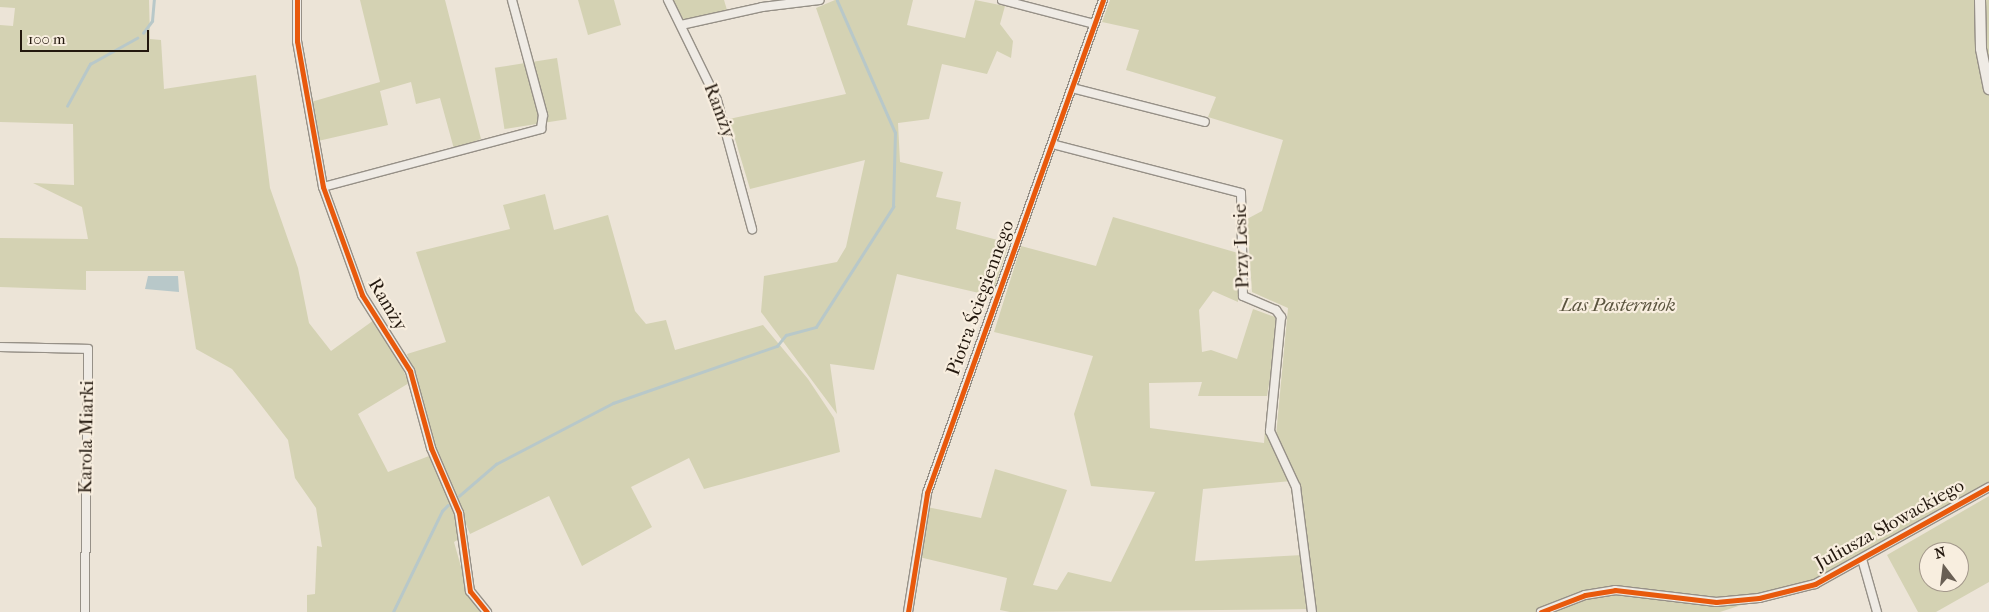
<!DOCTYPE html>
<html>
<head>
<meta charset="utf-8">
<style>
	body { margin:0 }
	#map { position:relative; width:1989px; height:612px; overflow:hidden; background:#ece4d7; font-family:"IM FELL French Canon",serif }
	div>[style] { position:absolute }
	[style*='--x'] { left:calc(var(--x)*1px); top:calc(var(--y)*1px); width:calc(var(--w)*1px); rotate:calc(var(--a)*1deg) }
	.green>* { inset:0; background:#d4d2b3; transform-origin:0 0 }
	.water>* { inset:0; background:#b8c8c9 }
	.stream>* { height:2.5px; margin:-1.25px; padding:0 1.25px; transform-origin:1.25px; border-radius:1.25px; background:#b8c8c9 }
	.roads { filter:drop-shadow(1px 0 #969087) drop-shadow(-1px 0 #969087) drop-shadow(0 1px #969087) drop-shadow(0 -1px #969087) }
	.street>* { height:8px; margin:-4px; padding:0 4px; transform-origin:4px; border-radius:4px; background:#efebe5 }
	.secondary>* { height:10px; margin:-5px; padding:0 5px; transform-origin:5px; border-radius:5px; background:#efebe5 }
	.cycleway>* { height:5px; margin:-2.5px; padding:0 2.5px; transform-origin:2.5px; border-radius:2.5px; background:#e8590c }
	span { translate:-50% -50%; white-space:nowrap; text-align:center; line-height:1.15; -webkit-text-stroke:4.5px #f8eedf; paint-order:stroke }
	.street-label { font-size:19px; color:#23180e }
	.park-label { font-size:19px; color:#5a543e; font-style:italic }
	.north { position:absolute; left:1919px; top:542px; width:50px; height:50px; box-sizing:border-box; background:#f8eedf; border:1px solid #a3988b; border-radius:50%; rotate:345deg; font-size:14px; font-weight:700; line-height:20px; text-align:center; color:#23180e }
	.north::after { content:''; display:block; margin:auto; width:18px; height:22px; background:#695f54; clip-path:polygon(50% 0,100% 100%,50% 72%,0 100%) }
	.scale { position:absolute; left:20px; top:30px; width:129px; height:22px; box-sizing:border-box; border:2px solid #23180e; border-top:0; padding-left:6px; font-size:15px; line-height:18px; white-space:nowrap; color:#23180e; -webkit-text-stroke:4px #f8eedf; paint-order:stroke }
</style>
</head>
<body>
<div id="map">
	<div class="green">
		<i style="clip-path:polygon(0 0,149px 0,150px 39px,161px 40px,164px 89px,256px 75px,270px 188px,298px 268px,309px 323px,331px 351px,374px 320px,397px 357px,409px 383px,358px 414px,388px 472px,429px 456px,454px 512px,459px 539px,454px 542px,469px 595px,480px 612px,307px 612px,307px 595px,315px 594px,317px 546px,322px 547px,316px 508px,295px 478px,288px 440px,254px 396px,232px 369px,196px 349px,184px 271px,86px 271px,86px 290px,0 287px,0 238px,88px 239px,82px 207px,33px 183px,74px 185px,73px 124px,0 122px,0 25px,13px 26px,15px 8px,0 7px)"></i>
		<i style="clip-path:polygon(360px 0,445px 0,481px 139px,454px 149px,440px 98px,416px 104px,411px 82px,380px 91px,388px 125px,318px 141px,311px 102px,380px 82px)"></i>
		<i style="clip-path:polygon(578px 0,614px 0,621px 25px,588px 35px)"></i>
		<i style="clip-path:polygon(672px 0,724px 0,727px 10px,684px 20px)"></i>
		<i style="clip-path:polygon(835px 0,913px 0,907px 25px,965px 38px,975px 0,1005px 6px,1000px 24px,1013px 41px,1011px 58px,997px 51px,987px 74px,942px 64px,929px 119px,898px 123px,900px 162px,943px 172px,936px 197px,961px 202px,956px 229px,1009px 243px,992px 296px,897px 274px,874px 370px,830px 364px,837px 414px,761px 312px,764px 276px,837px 262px,846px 247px,865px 160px,750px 189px,729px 119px,846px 94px,816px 8px)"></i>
		<i style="clip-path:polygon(1110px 0,1989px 0,1989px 483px,1818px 580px,1720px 612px,1316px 612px,1301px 497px,1276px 436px,1288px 308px,1252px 292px,1247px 219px,1262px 211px,1283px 140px,1208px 117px,1216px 97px,1126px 70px,1139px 30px,1102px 22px)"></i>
		<i style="left:557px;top:58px;width:62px;height:63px;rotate:81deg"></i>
		<i style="clip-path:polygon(545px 194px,554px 230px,608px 215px,635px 311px,646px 324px,666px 320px,675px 350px,763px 325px,808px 379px,834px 418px,840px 452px,704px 489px,689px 458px,631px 487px,652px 527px,582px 566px,549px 496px,470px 534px,433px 445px,407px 354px,446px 342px,416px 252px,510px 229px,503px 205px)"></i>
		<i style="clip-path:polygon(1113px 217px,1238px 253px,1238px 302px,1213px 291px,1199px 310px,1202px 352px,1211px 350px,1237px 359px,1253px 309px,1275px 317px,1278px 331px,1267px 396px,1198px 396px,1202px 382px,1149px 383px,1150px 428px,1264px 443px,1265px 429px,1291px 481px,1203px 489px,1195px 561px,1303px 555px,1310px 609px,1010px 612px,1000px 610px,1007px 578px,919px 557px,927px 507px,981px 518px,995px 469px,1067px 490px,1033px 585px,1057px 590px,1068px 572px,1111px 582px,1155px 492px,1091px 486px,1074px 414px,1093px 356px,994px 332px,1021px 246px,1096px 266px)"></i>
		<i style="clip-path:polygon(evenodd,1989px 496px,1989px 582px,1936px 612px,1918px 612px,1887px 555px,1989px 496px,1929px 552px,1959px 552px,1959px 582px,1929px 582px,1929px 552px)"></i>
	</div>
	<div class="water">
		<i style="clip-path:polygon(148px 276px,178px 276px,179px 292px,145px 289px)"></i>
	</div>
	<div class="stream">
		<i style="--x:143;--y:33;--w:15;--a:-53"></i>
		<i style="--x:152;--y:21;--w:21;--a:-85"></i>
		<i style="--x:67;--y:106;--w:48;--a:-61.3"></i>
		<i style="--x:90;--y:64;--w:54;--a:-29"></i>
		<i style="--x:459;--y:496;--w:49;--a:-40.9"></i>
		<i style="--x:496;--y:464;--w:132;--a:-27.5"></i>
		<i style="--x:613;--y:403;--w:174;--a:-19.2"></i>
		<i style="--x:777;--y:346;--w:14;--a:-51"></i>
		<i style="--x:786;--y:335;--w:31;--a:-15"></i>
		<i style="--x:816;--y:327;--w:143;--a:-57.3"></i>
		<i style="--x:893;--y:207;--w:74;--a:-88.5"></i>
		<i style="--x:895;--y:133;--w:144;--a:-113.7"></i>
		<i style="--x:393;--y:612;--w:112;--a:-64.1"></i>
		<i style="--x:442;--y:511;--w:8;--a:-45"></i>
	</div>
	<div class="roads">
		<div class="street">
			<i style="--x:297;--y:0;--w:41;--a:90"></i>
			<i style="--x:297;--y:41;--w:148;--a:79.9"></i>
			<i style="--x:323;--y:187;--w:115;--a:70.1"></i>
			<i style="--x:362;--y:295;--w:90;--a:57.7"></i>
			<i style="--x:410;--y:371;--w:80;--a:74.7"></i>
			<i style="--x:431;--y:448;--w:71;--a:66.7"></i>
			<i style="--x:459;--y:513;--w:79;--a:82"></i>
			<i style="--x:470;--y:591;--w:27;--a:51"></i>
			<i style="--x:668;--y:0;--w:111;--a:63.9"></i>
			<i style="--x:717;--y:100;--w:134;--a:74.8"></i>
			<i style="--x:1002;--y:0;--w:95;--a:14.6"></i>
			<i style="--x:681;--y:25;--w:83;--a:-12.5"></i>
			<i style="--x:762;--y:7;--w:58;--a:-6.9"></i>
			<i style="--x:1072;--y:88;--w:137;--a:14.3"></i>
			<i style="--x:1052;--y:144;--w:195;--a:14.5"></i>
			<i style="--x:1241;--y:193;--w:103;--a:88.9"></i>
			<i style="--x:1243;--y:296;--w:36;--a:23"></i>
			<i style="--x:1276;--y:310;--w:9;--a:54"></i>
			<i style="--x:1281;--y:317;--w:115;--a:95.5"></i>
			<i style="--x:1270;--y:431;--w:62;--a:65.1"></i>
			<i style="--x:1296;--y:487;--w:126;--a:82.7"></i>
			<i style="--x:323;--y:187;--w:226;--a:-14.9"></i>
			<i style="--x:541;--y:129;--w:14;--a:-82"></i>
			<i style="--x:543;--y:115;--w:119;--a:-105.1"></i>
			<i style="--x:0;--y:347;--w:88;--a:1.3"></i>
			<i style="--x:88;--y:349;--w:263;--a:90.7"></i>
			<i style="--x:1862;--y:559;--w:55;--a:74.2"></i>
			<i style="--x:908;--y:612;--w:121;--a:-80.9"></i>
			<i style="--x:927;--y:493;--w:523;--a:-70.35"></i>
			<i style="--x:1541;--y:612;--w:47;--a:-21.1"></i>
			<i style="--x:1585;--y:595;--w:30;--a:-9"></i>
			<i style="--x:1615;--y:590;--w:102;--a:6.8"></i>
			<i style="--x:1716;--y:602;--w:43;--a:-5.3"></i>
			<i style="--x:1759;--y:598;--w:58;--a:-14"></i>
			<i style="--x:1815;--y:584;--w:199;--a:-29.1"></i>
		</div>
		<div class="secondary">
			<i style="--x:1980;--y:0;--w:49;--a:88.8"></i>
			<i style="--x:1981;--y:49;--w:41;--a:78.7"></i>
		</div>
	</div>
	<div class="cycleway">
		<i style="--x:297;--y:0;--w:41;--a:90"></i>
		<i style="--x:297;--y:41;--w:148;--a:79.9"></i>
		<i style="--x:323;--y:187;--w:115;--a:70.1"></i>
		<i style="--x:362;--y:295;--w:90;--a:57.7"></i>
		<i style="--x:410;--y:371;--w:80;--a:74.7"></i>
		<i style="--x:431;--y:448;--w:71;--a:66.7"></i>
		<i style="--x:459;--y:513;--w:79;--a:82"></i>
		<i style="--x:470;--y:591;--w:27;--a:51"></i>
		<i style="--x:908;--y:612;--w:121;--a:-80.9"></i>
		<i style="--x:927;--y:493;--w:523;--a:-70.35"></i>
		<i style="--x:1541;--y:612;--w:47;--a:-21.1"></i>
		<i style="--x:1585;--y:595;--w:30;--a:-9"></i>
		<i style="--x:1615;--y:590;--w:102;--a:6.8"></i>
		<i style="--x:1716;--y:602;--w:43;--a:-5.3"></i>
		<i style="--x:1759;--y:598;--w:58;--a:-14"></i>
		<i style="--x:1815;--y:584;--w:199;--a:-29.1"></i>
	</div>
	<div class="street-label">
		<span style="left:719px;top:111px;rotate:69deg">Ramży</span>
		<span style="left:1242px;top:246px;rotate:-92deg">Przy Lesie</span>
		<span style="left:981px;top:298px;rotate:-70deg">Piotra Ściegiennego</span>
		<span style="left:387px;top:305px;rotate:59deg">Ramży</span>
		<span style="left:87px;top:437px;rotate:-89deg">Karola Miarki</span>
		<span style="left:1890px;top:525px;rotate:-29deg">Juliusza Słowackiego</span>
	</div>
	<div class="park-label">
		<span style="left:1618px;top:306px">Las Pasterniok</span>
	</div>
	<div class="north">N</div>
	<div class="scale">100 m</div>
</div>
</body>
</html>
